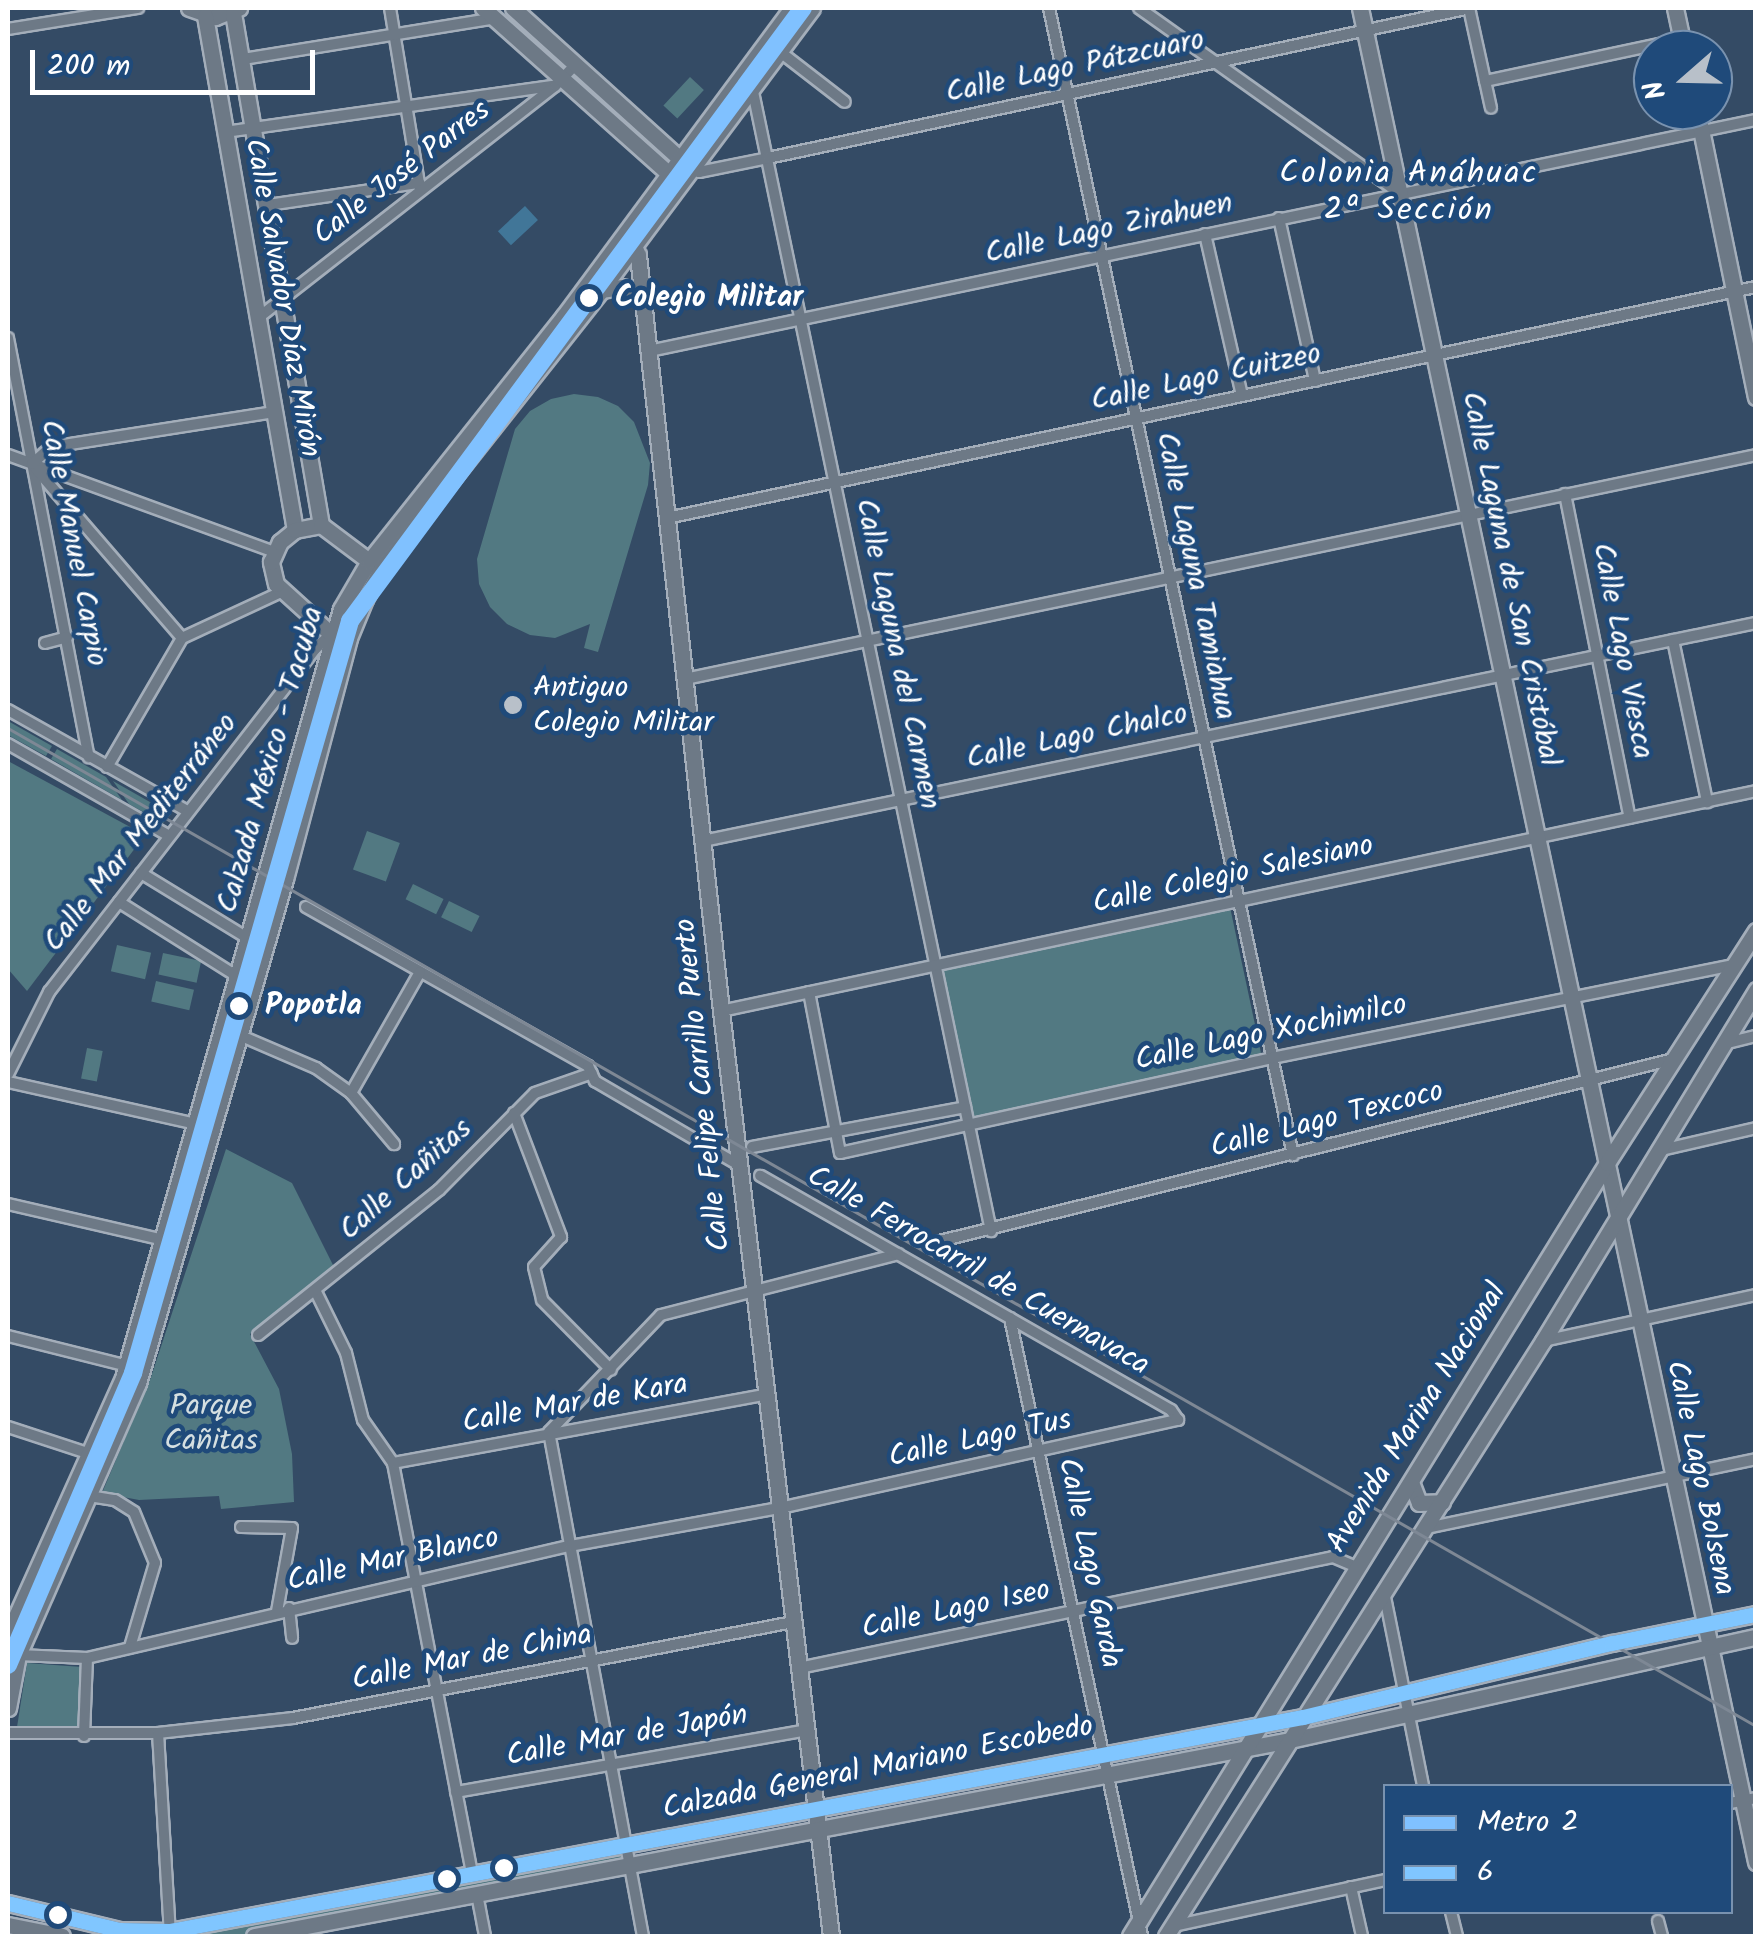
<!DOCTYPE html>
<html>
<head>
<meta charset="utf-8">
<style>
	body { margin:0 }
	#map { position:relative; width:1763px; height:1944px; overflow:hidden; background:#344b65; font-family:Kalam,sans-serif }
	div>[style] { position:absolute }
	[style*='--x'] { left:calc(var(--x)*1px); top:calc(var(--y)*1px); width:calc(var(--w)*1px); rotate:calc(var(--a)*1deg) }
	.green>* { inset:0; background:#527982; transform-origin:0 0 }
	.water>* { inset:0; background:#417698; transform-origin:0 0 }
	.roads { filter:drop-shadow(2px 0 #a4aeba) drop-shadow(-2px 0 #a4aeba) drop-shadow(0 2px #a4aeba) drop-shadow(0 -2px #a4aeba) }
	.street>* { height:10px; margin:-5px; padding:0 5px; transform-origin:5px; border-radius:5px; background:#6d7986 }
	.secondary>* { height:15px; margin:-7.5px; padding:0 7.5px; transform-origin:7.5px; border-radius:7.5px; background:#6d7986 }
	.rail>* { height:2.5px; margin:-1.25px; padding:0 1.25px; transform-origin:1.25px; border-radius:1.25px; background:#7e8895 }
	.bus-1>* { height:15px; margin:-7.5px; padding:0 7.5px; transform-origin:7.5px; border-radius:7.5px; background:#80c6ff }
	.metro-1>* { height:18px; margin:-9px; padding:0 9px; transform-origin:9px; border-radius:9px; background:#80c1ff }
	.dots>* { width:28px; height:28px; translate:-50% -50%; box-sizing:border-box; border:5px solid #1f4a7a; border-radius:50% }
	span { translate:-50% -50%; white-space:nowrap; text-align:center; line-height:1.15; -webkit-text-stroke:9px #1f4a7a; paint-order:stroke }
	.street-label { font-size:30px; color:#fff }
	.stop-label { font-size:30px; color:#fff; font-weight:700 }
	.left { translate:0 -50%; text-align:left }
	.poi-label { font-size:30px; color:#fff }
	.park-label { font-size:30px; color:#d5dfe1 }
	.neighbourhood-label { font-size:32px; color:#fff; letter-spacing:2.5px }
	.frame { position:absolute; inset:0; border:10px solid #fff; pointer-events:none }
	.legend { position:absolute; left:1383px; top:1784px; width:350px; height:130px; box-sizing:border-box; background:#1f4a7a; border:2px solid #7992af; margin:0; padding:12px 18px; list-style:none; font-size:30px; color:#fff }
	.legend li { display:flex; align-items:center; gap:20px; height:50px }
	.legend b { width:50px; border:2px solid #7992af }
	.north { position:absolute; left:1633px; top:30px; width:100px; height:100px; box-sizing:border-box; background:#1f4a7a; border:2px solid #7992af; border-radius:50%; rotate:250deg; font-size:28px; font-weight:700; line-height:40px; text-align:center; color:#fff }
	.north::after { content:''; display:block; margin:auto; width:35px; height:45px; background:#b8c0c9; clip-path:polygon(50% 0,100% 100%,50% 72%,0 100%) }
	.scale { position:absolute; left:30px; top:50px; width:285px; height:45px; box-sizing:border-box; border:5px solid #fff; border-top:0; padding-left:12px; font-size:30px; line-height:35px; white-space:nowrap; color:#fff; -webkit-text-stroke:8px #1f4a7a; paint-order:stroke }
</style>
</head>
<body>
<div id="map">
	<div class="green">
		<i style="left:690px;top:77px;width:19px;height:39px;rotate:43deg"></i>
		<i style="clip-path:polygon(574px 394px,598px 397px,618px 406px,634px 422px,650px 463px,648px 485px,598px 652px,584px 648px,590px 624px,555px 638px,530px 635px,507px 624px,490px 607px,479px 584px,477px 559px,515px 429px,530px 411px,551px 399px)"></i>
		<i style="clip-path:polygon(8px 721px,52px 746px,46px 756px,8px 735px)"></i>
		<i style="clip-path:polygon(57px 749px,106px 777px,122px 800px,51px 759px)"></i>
		<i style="clip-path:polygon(8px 761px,145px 835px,27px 991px,8px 969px)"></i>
		<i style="clip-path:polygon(113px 781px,171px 814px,163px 823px,129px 804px)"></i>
		<i style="left:367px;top:831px;width:35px;height:41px;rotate:20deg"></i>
		<i style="left:413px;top:884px;width:34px;height:17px;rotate:26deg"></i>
		<i style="left:449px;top:901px;width:34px;height:18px;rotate:26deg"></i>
		<i style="left:1230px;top:907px;width:152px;height:295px;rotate:78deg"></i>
		<i style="left:117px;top:945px;width:35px;height:27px;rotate:13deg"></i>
		<i style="left:163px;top:953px;width:39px;height:22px;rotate:12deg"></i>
		<i style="left:156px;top:981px;width:39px;height:21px;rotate:13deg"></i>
		<i style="left:87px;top:1048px;width:16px;height:31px;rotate:11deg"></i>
		<i style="clip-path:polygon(226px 1149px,292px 1183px,335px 1269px,250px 1334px,279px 1389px,292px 1454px,294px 1502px,221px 1509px,219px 1496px,139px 1500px,102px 1493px,151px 1377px)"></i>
		<i style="clip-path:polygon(27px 1663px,82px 1667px,80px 1728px,17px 1727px)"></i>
		<i style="clip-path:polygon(622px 1849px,625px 1863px,238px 1936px,177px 1936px)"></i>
	</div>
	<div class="water">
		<i style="left:525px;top:206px;width:19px;height:37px;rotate:47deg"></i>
	</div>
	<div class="roads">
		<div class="street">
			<i style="--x:390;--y:8;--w:183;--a:80.6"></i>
			<i style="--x:1049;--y:8;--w:1173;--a:77.99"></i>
			<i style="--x:1139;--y:8;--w:319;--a:35.4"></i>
			<i style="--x:1469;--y:8;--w:102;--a:77.6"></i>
			<i style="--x:8;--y:29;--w:132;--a:-9.2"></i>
			<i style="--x:779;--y:51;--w:83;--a:37.7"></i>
			<i style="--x:243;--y:59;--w:255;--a:-9.2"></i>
			<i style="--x:1485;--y:81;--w:201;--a:-12"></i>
			<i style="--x:752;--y:87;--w:1169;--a:78.2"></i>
			<i style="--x:225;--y:132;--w:332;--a:-8"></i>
			<i style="--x:690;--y:168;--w:10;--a:24"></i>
			<i style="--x:699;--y:172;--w:70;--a:-11.5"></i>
			<i style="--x:768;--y:158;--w:718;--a:-12.06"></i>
			<i style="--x:268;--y:205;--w:153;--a:-8.3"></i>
			<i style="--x:1279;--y:218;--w:167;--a:77.5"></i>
			<i style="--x:1205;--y:234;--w:166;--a:77.1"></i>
			<i style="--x:258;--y:318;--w:377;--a:-38"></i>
			<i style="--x:555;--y:86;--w:29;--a:-46"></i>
			<i style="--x:8;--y:338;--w:427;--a:79.1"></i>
			<i style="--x:649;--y:351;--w:1131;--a:-11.79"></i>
			<i style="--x:8;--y:455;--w:284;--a:20"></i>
			<i style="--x:1565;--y:494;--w:330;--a:78.7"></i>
			<i style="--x:667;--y:518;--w:1113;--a:-11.98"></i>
			<i style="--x:182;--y:638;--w:230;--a:-130.8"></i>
			<i style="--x:32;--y:464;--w:25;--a:-42"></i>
			<i style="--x:51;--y:447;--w:226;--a:-8.9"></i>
			<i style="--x:1673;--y:640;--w:166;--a:78.1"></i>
			<i style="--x:45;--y:643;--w:23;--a:-15"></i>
			<i style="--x:685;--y:679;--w:1094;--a:-11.81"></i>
			<i style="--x:8;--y:710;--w:206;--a:29.4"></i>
			<i style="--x:8;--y:744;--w:185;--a:29.7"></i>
			<i style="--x:107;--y:767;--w:149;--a:-59.8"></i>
			<i style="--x:182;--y:638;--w:109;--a:-24.9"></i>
			<i style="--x:703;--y:841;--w:1075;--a:-11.7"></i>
			<i style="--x:141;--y:873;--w:127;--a:31.4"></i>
			<i style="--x:119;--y:902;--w:141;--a:32.2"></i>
			<i style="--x:306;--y:907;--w:324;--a:29.4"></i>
			<i style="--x:588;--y:1066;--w:17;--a:65"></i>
			<i style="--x:595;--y:1081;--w:167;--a:30.3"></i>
			<i style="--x:809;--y:992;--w:164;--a:79.1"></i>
			<i style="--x:840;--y:1153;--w:442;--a:-12.4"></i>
			<i style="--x:1272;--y:1058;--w:471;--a:-11.4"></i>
			<i style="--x:721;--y:1011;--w:1058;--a:-12"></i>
			<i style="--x:239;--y:1035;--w:84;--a:23.2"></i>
			<i style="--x:316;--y:1068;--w:43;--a:35.5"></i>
			<i style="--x:351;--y:1093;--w:67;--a:49.9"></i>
			<i style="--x:1723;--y:1044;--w:34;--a:-14"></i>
			<i style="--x:8;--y:1074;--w:92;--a:-63.4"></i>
			<i style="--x:49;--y:992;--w:434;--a:-52.2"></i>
			<i style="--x:315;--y:649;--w:22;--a:-43"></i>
			<i style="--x:8;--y:1082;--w:193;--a:12.6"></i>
			<i style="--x:351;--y:1093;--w:139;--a:-60.3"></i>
			<i style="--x:514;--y:1113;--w:133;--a:69.2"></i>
			<i style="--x:561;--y:1237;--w:40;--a:132"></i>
			<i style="--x:534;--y:1267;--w:34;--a:76"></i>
			<i style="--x:542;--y:1300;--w:98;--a:45.4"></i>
			<i style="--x:752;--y:1147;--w:217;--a:-10.6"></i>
			<i style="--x:1661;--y:1150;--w:98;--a:-13"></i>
			<i style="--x:8;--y:1204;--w:160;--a:13"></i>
			<i style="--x:936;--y:1242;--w:760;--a:-13.93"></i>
			<i style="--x:316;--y:1292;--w:68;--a:63.8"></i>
			<i style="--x:346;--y:1353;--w:69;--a:75.8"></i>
			<i style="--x:363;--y:1420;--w:52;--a:55.1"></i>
			<i style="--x:393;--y:1463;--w:418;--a:79.1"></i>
			<i style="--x:1010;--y:1318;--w:632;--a:77.94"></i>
			<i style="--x:258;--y:1335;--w:232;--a:-38.7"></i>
			<i style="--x:439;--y:1190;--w:136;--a:-45.3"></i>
			<i style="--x:535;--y:1093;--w:60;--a:-19.3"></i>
			<i style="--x:8;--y:1336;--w:123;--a:14.1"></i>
			<i style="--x:1543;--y:1341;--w:218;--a:-12.2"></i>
			<i style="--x:8;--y:1427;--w:86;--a:18.2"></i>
			<i style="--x:549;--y:1432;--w:513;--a:79.44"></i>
			<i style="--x:549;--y:1432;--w:162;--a:-46.3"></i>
			<i style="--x:661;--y:1315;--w:245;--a:-14.4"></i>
			<i style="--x:393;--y:1463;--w:378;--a:-10.4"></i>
			<i style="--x:89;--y:1496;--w:26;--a:9"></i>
			<i style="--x:115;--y:1500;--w:22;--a:32"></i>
			<i style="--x:134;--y:1512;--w:55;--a:67.6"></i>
			<i style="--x:155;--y:1563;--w:88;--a:106.6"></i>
			<i style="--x:241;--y:1527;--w:51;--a:1.1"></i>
			<i style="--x:292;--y:1528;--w:84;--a:100.2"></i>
			<i style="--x:1426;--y:1528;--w:337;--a:-11.8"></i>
			<i style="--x:1384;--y:1592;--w:198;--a:78.6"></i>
			<i style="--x:289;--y:1608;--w:30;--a:84"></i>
			<i style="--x:18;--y:1655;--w:69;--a:2.5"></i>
			<i style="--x:87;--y:1658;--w:496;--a:-13.1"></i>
			<i style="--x:570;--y:1546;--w:213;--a:-10.3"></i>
			<i style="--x:780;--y:1508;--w:408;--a:-12.5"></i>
			<i style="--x:1178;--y:1420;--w:12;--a:-125"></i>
			<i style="--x:1171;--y:1410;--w:473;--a:-150.3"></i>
			<i style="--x:799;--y:1668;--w:545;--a:-11.74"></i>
			<i style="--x:1333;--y:1557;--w:25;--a:23"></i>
			<i style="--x:8;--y:1733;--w:150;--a:0"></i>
			<i style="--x:158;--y:1733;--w:136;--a:-6.3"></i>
			<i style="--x:293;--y:1718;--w:509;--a:-10.87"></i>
			<i style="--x:158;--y:1733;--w:203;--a:86.6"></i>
			<i style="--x:84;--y:1736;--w:78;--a:-87.8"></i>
			<i style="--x:456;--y:1792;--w:355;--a:-10"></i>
			<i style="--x:1730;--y:1803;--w:26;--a:-11"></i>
			<i style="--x:1351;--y:1887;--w:50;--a:77.3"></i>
			<i style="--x:477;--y:1894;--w:43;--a:79.2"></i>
			<i style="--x:1451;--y:1912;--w:25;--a:76"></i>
			<i style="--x:1658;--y:1921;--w:16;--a:75"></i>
			<i style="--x:1173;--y:1926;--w:218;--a:-12.2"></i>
		</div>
		<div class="secondary">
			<i style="--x:189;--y:8;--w:28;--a:19"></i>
			<i style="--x:215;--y:17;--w:26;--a:-21"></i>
			<i style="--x:483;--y:8;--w:256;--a:41.7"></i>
			<i style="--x:513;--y:8;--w:236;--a:42.1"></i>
			<i style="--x:1360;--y:8;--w:1896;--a:77.94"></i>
			<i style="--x:1675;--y:8;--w:43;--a:77.9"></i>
			<i style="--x:233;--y:13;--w:520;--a:80.25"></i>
			<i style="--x:205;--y:16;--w:522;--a:80.07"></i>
			<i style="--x:1697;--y:110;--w:293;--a:78.4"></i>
			<i style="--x:631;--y:238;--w:18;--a:68"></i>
			<i style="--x:638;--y:255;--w:761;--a:83.73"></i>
			<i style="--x:721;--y:1011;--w:932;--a:83.22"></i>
			<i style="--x:601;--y:290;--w:22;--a:-8"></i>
			<i style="--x:623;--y:287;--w:22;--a:24"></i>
			<i style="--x:331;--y:634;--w:74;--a:-137.7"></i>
			<i style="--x:276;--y:584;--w:23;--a:-103"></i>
			<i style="--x:271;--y:562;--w:22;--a:-66"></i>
			<i style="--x:280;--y:542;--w:19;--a:-39"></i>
			<i style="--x:295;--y:530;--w:26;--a:-11"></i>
			<i style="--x:321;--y:525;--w:70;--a:36.9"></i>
			<i style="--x:1411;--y:1482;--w:22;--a:69"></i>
			<i style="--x:1419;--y:1503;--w:23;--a:-2"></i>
			<i style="--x:8;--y:1634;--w:281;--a:-65.8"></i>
			<i style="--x:123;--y:1378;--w:799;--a:-74.17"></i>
			<i style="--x:341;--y:609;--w:56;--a:-59.7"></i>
			<i style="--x:369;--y:561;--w:313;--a:-51.5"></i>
			<i style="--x:564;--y:316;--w:383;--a:-53.5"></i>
			<i style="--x:8;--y:1708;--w:54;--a:-79.3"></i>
			<i style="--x:18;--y:1655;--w:297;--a:-66.2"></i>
			<i style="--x:138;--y:1383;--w:525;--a:-73.74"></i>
			<i style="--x:285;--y:879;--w:249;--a:-75.1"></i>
			<i style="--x:349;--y:638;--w:42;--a:-67.7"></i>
			<i style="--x:365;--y:599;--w:34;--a:-62"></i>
			<i style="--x:381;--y:569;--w:355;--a:-51.7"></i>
			<i style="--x:601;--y:290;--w:352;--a:-53.2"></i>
			<i style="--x:8;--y:1903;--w:115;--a:13.6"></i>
			<i style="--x:120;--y:1930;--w:49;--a:1.2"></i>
			<i style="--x:169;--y:1931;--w:1154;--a:-10.69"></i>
			<i style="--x:1303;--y:1717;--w:318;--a:-13.5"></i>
			<i style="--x:1612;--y:1643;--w:147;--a:-11.4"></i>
			<i style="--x:8;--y:1925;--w:55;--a:11.5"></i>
			<i style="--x:254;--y:1936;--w:1054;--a:-10.71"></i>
			<i style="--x:1290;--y:1740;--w:477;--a:-12.5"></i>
			<i style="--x:1130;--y:1936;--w:908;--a:-58.32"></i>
			<i style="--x:1607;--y:1163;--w:276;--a:-57.3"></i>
			<i style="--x:1166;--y:1936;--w:704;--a:-57.64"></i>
			<i style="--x:1543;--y:1341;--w:411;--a:-58.7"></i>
		</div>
	</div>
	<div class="rail">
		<i style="--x:8;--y:728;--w:2013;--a:29.72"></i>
	</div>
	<div class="bus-1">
		<i style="--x:8;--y:1903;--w:115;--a:13.6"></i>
		<i style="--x:120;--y:1930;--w:49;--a:1.2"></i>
		<i style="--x:169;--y:1931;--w:1154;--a:-10.69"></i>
		<i style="--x:1303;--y:1717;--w:318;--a:-13.5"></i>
		<i style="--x:1612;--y:1643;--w:147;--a:-11.4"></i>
	</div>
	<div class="metro-1">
		<i style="--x:8;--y:1665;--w:318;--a:-66.8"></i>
		<i style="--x:133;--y:1373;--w:783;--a:-73.9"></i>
		<i style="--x:350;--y:621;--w:762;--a:-53.54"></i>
	</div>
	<div class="dots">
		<i style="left:589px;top:298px;background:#fff"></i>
		<i style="left:513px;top:705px;background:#b8c0c9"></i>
		<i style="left:239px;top:1006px;background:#fff"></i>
		<i style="left:504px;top:1868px;background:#fff"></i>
		<i style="left:447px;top:1879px;background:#fff"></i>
		<i style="left:58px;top:1915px;background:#fff"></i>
	</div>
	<div class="street-label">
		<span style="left:1075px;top:67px;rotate:-12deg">Calle Lago Pátzcuaro</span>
		<span style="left:402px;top:173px;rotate:-38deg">Calle José Parres</span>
		<span style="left:1109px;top:229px;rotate:-12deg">Calle Lago Zirahuen</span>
		<span style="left:282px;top:298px;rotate:80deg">Calle Salvador Díaz Mirón</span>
		<span style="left:1206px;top:378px;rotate:-12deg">Calle Lago Cuitzeo</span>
		<span style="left:73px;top:543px;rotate:79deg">Calle Manuel Carpio</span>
		<span style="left:1195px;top:576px;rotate:78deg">Calle Laguna Tamiahua</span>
		<span style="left:1510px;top:579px;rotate:78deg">Calle Laguna de San Cristóbal</span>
		<span style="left:1622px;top:651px;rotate:79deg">Calle Lago Viesca</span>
		<span style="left:897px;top:654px;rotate:78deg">Calle Laguna del Carmen</span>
		<span style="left:1077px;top:737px;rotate:-12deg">Calle Lago Chalco</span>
		<span style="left:271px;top:760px;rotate:-74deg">Calzada México - Tacuba</span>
		<span style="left:141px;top:833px;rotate:-52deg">Calle Mar Mediterráneo</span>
		<span style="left:1233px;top:875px;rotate:-12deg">Calle Colegio Salesiano</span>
		<span style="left:1271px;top:1033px;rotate:-12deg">Calle Lago Xochimilco</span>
		<span style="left:703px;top:1085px;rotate:-96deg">Calle Felipe Carrillo Puerto</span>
		<span style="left:1327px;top:1120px;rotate:-14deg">Calle Lago Texcoco</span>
		<span style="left:406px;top:1180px;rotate:-42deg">Calle Cañitas</span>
		<span style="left:978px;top:1271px;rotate:30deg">Calle Ferrocarril de Cuernavaca</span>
		<span style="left:575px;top:1404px;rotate:-10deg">Calle Mar de Kara</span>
		<span style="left:1417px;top:1418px;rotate:-58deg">Avenida Marina Nacional</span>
		<span style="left:980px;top:1439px;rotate:-12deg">Calle Lago Tus</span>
		<span style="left:1700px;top:1478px;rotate:78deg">Calle Lago Bolsena</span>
		<span style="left:393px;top:1560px;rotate:-12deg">Calle Mar Blanco</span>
		<span style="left:1089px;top:1563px;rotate:78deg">Calle Lago Garda</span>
		<span style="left:956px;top:1610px;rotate:-12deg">Calle Lago Iseo</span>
		<span style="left:472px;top:1658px;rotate:-11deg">Calle Mar de China</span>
		<span style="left:627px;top:1736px;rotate:-10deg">Calle Mar de Japón</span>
		<span style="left:878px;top:1768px;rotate:-11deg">Calzada General Mariano Escobedo</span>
	</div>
	<div class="stop-label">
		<span class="left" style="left:615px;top:298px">Colegio Militar</span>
		<span class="left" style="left:265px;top:1006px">Popotla</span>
	</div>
	<div class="poi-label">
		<span class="left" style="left:533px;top:705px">Antiguo<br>Colegio Militar</span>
	</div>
	<div class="park-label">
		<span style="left:211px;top:1423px">Parque<br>Cañitas</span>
	</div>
	<div class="neighbourhood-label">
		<span style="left:1409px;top:193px">Colonia Anáhuac<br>2ª Sección</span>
	</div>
	<div class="frame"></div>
	<ul class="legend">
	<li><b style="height:12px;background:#80c1ff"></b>Metro 2</li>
	<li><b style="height:12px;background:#80c6ff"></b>6</li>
	</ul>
	<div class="north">N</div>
	<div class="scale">200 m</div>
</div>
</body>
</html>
